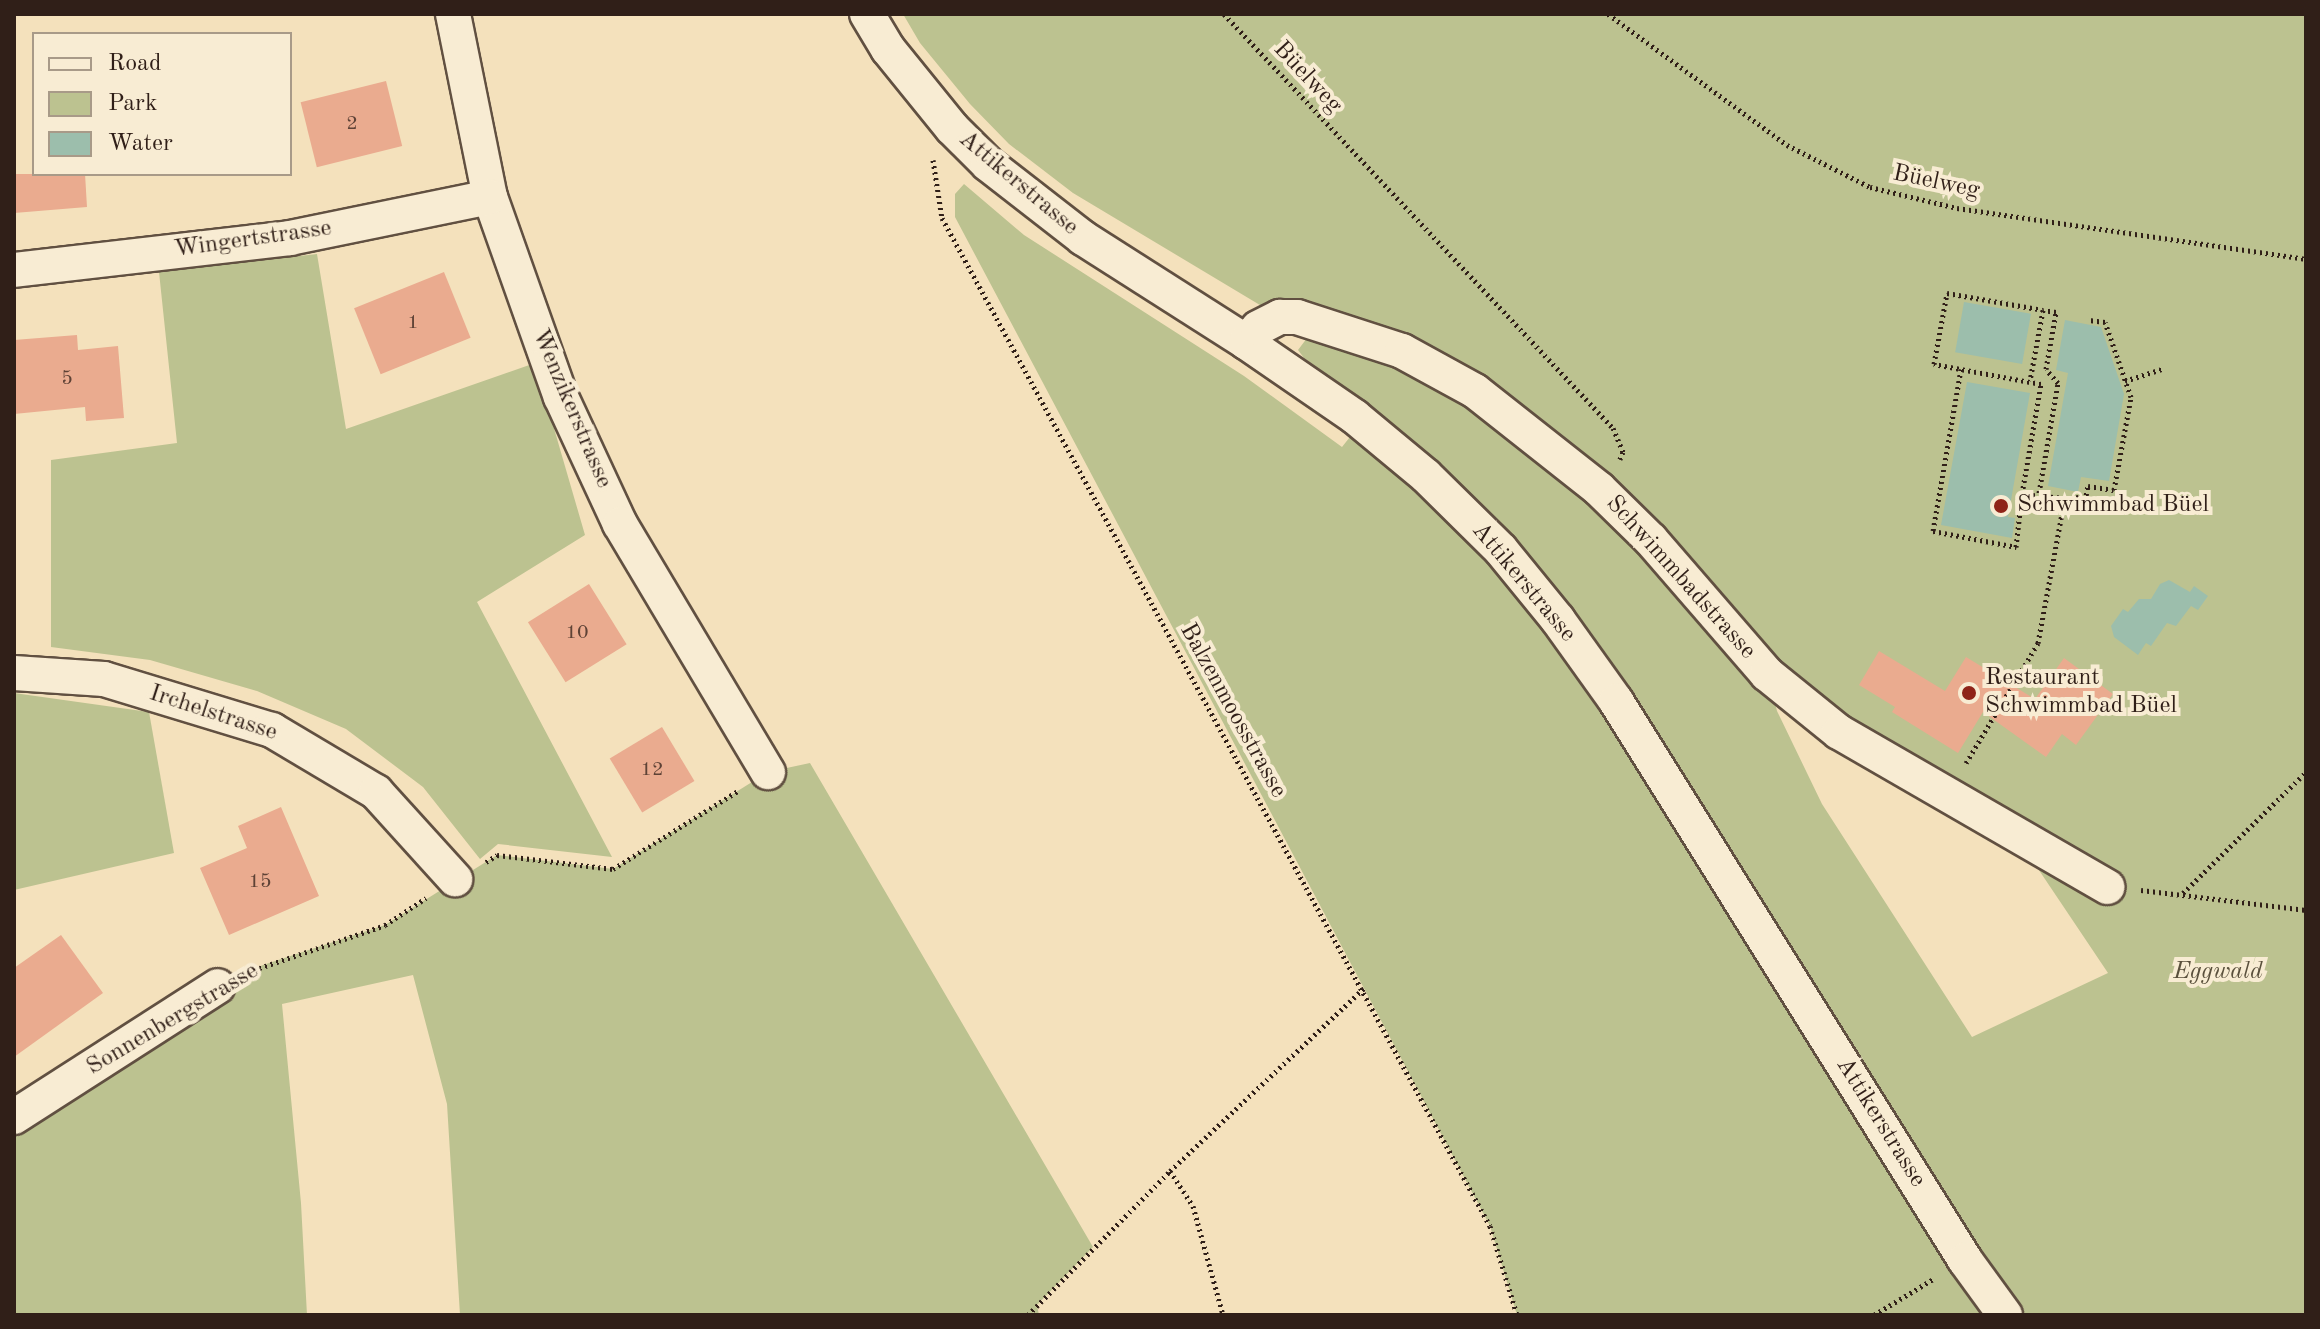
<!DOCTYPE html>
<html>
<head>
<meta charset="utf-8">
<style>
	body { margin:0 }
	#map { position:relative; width:2320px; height:1329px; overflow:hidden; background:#f4e1bc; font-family:"Old Standard TT",serif }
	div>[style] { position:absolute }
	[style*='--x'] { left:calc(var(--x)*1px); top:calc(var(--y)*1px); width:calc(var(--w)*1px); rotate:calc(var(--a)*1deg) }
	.green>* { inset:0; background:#bcc290 }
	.water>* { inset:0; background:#9cbeac; transform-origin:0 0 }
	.building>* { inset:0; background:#eaab8f; transform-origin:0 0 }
	.path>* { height:5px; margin-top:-2.5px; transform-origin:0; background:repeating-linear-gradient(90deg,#301f18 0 2px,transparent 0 6px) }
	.roads { filter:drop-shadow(2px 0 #615041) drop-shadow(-2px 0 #615041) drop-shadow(0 2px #615041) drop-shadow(0 -2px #615041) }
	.street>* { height:34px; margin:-17px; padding:0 17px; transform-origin:17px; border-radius:17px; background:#f8ecd3 }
	.dots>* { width:22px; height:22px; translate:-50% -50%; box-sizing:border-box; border:4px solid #f8ecd3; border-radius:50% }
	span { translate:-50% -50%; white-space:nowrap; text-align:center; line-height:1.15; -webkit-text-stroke:8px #f8ecd3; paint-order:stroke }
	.number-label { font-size:20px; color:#5e4236 }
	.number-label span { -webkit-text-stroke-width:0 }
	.street-label { font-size:24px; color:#301f18 }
	.poi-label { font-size:24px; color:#301f18 }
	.left { translate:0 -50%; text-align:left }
	.park-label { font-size:24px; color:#5a503c; font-style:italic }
	.frame { position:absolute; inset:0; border:16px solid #301f18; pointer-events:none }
	.legend { position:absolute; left:32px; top:32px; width:260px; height:144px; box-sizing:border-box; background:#f8ecd3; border:2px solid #a89a88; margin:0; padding:10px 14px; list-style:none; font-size:24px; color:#301f18 }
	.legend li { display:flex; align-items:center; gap:16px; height:40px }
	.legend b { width:40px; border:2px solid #a89a88 }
</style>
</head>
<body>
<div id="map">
	<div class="green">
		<i style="clip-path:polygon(evenodd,903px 14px,2306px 14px,2306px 1315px,1517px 1315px,1490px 1226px,955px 217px,955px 194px,964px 184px,1024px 235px,1244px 376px,1342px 447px,1373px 408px,1304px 358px,1298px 350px,1307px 338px,1475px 391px,1280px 317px,1073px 193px,1009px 144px,970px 104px,920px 43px,903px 14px,1768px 676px,2014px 833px,2108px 973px,1972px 1037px,1822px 804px,1777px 711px,1768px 676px)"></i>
		<i style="clip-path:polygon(317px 254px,346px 429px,535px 363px,585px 535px,477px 602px,612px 857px,498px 844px,480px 859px,423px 787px,346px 729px,257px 691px,150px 660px,51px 647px,51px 460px,177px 443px,159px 272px)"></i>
		<i style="clip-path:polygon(14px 693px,149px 712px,174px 853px,14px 890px)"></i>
		<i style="clip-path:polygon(810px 763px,1093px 1247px,1037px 1305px,1039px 1315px,460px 1315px,447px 1104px,413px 975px,282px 1004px,301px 1203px,307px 1315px,14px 1315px,14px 1117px,218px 986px,263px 965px,385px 925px,497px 855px,613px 869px,768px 772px)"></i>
	</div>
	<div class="water">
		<i style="left:1964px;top:302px;width:68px;height:51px;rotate:10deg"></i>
		<i style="clip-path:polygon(2065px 320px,2101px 327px,2124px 394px,2109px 481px,2081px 477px,2078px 492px,2048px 486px,2068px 373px,2056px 370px)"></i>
		<i style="clip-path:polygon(1967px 382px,2030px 393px,2008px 517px,2015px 518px,2012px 538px,1941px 525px)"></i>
		<i style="clip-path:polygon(2169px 580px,2190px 592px,2194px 586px,2208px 596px,2198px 610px,2191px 606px,2176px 626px,2167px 623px,2151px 646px,2146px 643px,2138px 655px,2114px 637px,2111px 626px,2123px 609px,2128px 612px,2139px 599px,2151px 599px,2160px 584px)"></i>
	</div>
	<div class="building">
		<i style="left:386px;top:81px;width:67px;height:88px;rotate:76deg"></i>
		<i style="clip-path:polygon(14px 174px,85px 174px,87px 207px,14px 213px)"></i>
		<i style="left:444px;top:272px;width:71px;height:97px;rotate:68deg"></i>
		<i style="clip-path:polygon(77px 335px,78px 350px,118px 346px,124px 418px,86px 421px,85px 407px,14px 414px,14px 340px)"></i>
		<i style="left:589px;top:584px;width:71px;height:72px;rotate:58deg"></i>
		<i style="clip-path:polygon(1879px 651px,1945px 691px,1966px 657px,2035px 699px,2064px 658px,2113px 694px,2076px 745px,2062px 734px,2046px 757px,1983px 712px,1958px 753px,1892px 712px,1895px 707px,1859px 685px)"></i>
		<i style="left:662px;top:727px;width:63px;height:61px;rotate:59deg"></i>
		<i style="clip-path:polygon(281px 807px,319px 896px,229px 935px,200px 868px,247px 848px,238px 826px)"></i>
		<i style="clip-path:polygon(61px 935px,103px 993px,14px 1057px,14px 968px)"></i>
	</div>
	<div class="path">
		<i style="--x:1224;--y:14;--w:568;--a:46.78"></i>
		<i style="--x:1613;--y:428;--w:26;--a:67"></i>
		<i style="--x:1623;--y:452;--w:8;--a:113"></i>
		<i style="--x:1608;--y:14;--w:222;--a:36.2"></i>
		<i style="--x:1787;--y:145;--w:93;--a:26.8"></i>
		<i style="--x:1870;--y:187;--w:89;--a:13.6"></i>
		<i style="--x:1957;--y:208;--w:353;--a:8.3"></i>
		<i style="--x:933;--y:160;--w:59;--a:81.2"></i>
		<i style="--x:942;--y:218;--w:1147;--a:61.47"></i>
		<i style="--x:1490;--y:1226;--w:93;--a:73.1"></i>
		<i style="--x:1961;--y:369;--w:164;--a:99.8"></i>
		<i style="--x:1933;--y:531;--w:85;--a:10.9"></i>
		<i style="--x:2016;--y:547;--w:53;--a:-83.5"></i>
		<i style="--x:2125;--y:381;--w:40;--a:-18"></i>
		<i style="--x:2039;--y:493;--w:112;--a:-80.2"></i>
		<i style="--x:2058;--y:383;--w:18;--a:-131"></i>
		<i style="--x:2046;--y:369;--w:58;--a:-80"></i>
		<i style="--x:2056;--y:312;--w:13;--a:-171"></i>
		<i style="--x:2065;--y:498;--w:20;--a:9"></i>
		<i style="--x:2085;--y:501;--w:15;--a:-79"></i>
		<i style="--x:2088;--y:486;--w:26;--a:9"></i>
		<i style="--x:2114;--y:490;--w:95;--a:-79.6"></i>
		<i style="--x:2131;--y:397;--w:79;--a:-109.1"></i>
		<i style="--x:2105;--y:322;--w:16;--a:-173"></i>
		<i style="--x:1966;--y:763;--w:140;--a:-59"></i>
		<i style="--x:2038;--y:643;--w:147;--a:-79.5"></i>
		<i style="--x:2065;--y:498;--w:43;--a:-174.7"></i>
		<i style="--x:2022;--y:494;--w:112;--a:-80.2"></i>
		<i style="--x:2041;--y:384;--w:109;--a:-169.4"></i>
		<i style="--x:1934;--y:364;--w:72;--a:-79.6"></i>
		<i style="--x:1947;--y:293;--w:97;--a:10"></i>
		<i style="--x:2043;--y:310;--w:72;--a:100.4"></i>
		<i style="--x:486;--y:862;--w:13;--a:-32"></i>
		<i style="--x:497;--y:855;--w:117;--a:6.9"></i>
		<i style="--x:613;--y:869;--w:147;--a:-32"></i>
		<i style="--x:2141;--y:890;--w:166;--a:6.9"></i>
		<i style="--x:2183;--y:893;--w:173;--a:-44.5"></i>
		<i style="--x:248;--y:972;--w:145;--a:-18.9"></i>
		<i style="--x:385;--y:925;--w:49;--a:-33.4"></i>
		<i style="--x:1170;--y:1171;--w:42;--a:56.7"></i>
		<i style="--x:1193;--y:1206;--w:113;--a:74.6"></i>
		<i style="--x:1028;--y:1315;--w:202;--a:-45.4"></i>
		<i style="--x:1170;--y:1171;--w:267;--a:-43.3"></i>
		<i style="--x:1874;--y:1315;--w:71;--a:-31.2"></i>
	</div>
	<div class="roads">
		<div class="street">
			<i style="--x:453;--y:14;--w:187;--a:78.6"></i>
			<i style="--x:490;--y:197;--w:212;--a:70.5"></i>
			<i style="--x:561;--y:397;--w:140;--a:65.1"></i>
			<i style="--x:620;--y:524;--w:289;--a:59.2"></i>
			<i style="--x:867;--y:14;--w:41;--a:59"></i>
			<i style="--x:888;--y:49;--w:102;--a:51"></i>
			<i style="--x:952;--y:128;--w:51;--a:45"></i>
			<i style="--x:988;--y:164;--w:120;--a:37.9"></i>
			<i style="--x:1083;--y:238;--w:193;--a:32.5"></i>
			<i style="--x:1246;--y:342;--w:132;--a:34.5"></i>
			<i style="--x:1355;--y:417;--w:92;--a:39.7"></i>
			<i style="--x:1426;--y:476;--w:105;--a:44.6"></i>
			<i style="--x:1501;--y:550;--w:90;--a:50.8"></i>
			<i style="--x:1558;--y:620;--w:100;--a:54.4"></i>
			<i style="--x:1616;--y:701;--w:659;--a:58.02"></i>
			<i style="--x:1965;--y:1260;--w:68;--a:54"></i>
			<i style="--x:14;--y:270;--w:278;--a:-6.6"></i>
			<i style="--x:290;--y:238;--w:204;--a:-11.6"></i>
			<i style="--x:1246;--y:342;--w:18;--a:-49"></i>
			<i style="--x:1258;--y:328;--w:25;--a:-27"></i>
			<i style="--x:1280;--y:317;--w:17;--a:0"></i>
			<i style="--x:1297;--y:317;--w:110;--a:17.9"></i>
			<i style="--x:1402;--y:351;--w:83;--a:28.7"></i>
			<i style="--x:1475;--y:391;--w:158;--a:38.3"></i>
			<i style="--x:1599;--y:489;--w:73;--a:44.4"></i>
			<i style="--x:1651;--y:540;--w:177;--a:49.1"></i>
			<i style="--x:1767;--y:674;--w:92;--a:38.9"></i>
			<i style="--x:1839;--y:732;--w:310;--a:30"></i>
			<i style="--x:14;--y:673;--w:90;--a:3.8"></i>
			<i style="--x:104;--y:679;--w:176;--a:16.9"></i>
			<i style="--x:272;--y:730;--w:121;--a:30.8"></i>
			<i style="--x:376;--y:792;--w:118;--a:47.8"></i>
			<i style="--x:14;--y:1117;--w:242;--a:-32.7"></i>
		</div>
	</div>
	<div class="dots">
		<i style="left:2001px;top:506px;background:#8f2418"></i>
		<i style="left:1969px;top:693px;background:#8f2418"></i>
	</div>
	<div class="number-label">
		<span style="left:352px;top:124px">2</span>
		<span style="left:413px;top:323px">1</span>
		<span style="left:67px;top:379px">5</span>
		<span style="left:577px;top:633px">10</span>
		<span style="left:652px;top:770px">12</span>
		<span style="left:260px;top:882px">15</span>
	</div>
	<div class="street-label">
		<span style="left:1307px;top:78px;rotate:47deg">Büelweg</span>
		<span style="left:1936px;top:183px;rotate:12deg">Büelweg</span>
		<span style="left:1018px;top:184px;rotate:40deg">Attikerstrasse</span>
		<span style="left:253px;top:240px;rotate:-8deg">Wingertstrasse</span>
		<span style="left:571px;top:409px;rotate:67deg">Wenzikerstrasse</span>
		<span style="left:1680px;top:578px;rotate:48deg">Schwimmbadstrasse</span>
		<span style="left:1523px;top:583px;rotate:50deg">Attikerstrasse</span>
		<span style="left:1232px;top:711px;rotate:61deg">Balzenmoosstrasse</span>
		<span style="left:213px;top:714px;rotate:18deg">Irchelstrasse</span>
		<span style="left:173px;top:1020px;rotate:-31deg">Sonnenbergstrasse</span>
		<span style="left:1880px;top:1123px;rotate:58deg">Attikerstrasse</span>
	</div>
	<div class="poi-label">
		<span class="left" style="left:2017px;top:506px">Schwimmbad Büel</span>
		<span class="left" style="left:1985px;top:693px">Restaurant<br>Schwimmbad Büel</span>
	</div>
	<div class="park-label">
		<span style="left:2218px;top:973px">Eggwald</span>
	</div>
	<div class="frame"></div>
	<ul class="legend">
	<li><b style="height:10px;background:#f8ecd3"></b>Road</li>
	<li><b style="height:22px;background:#bcc290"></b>Park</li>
	<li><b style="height:22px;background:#9cbeac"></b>Water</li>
	</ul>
</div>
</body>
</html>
